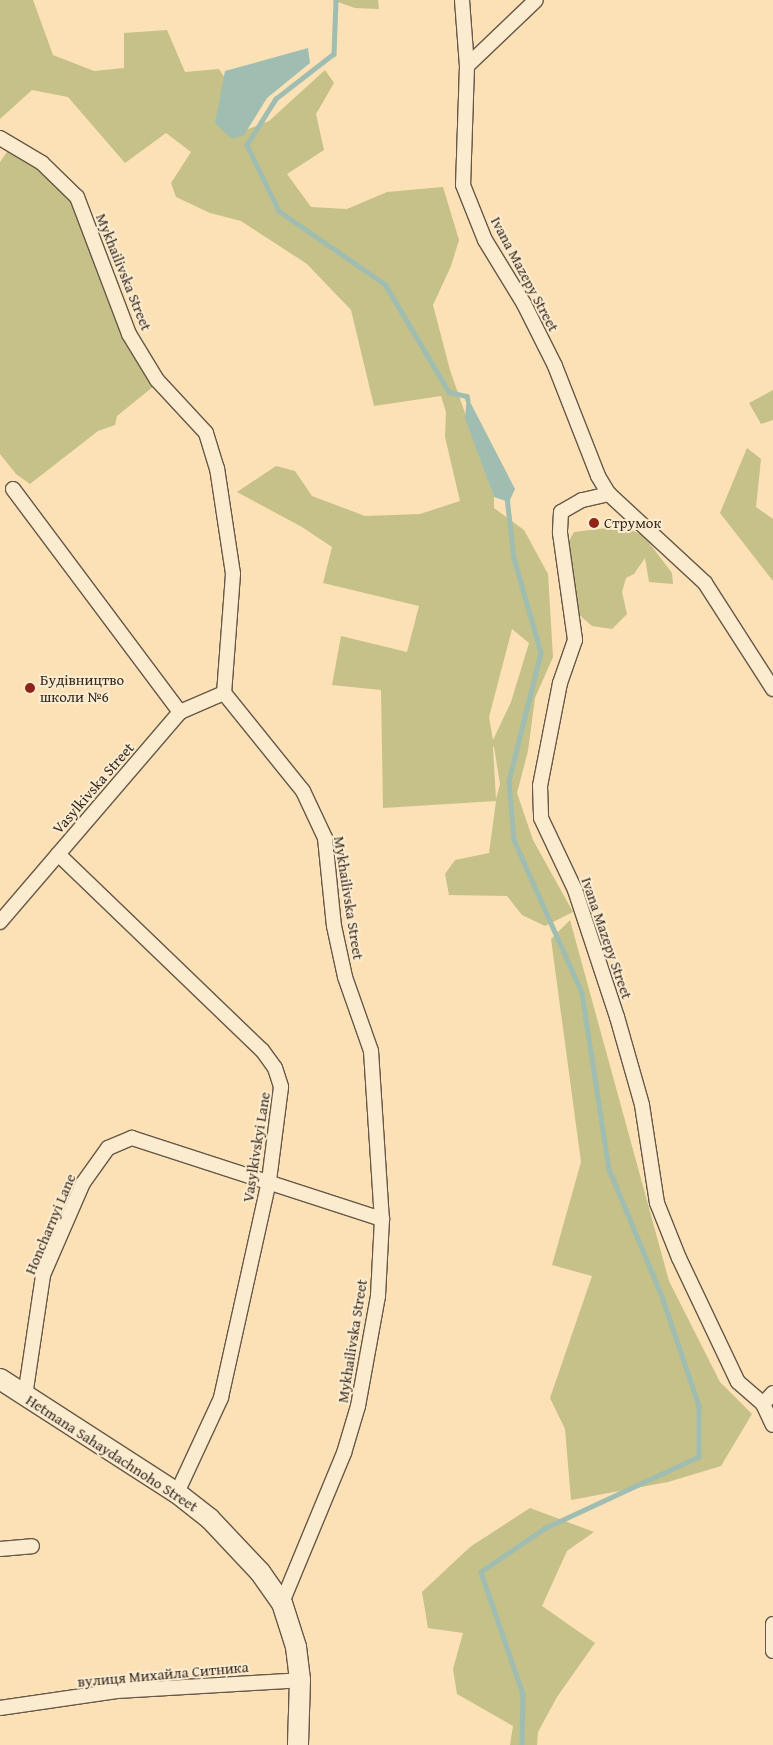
<!DOCTYPE html>
<html>
<head>
<meta charset="utf-8">
<style>
	body { margin:0 }
	#map { position:relative; width:773px; height:1745px; overflow:hidden; background:#fbe1b5; font-family:"Gentium Book Plus",serif }
	div>[style] { position:absolute }
	[style*='--x'] { left:calc(var(--x)*1px); top:calc(var(--y)*1px); width:calc(var(--w)*1px); rotate:calc(var(--a)*1deg) }
	.green>* { inset:0; background:#c6c188 }
	.water>* { inset:0; background:#9fbdb1 }
	.stream>* { height:4.5px; margin:-2.25px; padding:0 2.25px; transform-origin:2.25px; border-radius:2.25px; background:#9fbdb1 }
	.roads { filter:drop-shadow(1px 0 #675848) drop-shadow(-1px 0 #675848) drop-shadow(0 1px #675848) drop-shadow(0 -1px #675848) }
	.street>* { height:14px; margin:-7px; padding:0 7px; transform-origin:7px; border-radius:7px; background:#fceccf }
	.secondary>* { height:20px; margin:-10px; padding:0 10px; transform-origin:10px; border-radius:10px; background:#fceccf }
	.dots>* { width:14px; height:14px; translate:-50% -50%; box-sizing:border-box; border:2px solid #fceccf; border-radius:50% }
	span { translate:-50% -50%; white-space:nowrap; text-align:center; line-height:1.15; -webkit-text-stroke:4px #fceccf; paint-order:stroke }
	.street-label { font-size:15px; color:#362a23 }
	.poi-label { font-size:15px; color:#362a23 }
	.left { translate:0 -50%; text-align:left }
</style>
</head>
<body>
<div id="map">
	<div class="green">
		<i style="clip-path:polygon(evenodd,0 0,33px 0,53px 55px,94px 71px,124px 68px,124px 33px,167px 30px,185px 72px,219px 69px,231px 87px,235px 134px,269px 121px,325px 70px,334px 83px,316px 114px,324px 150px,287px 174px,311px 207px,347px 209px,387px 192px,443px 187px,459px 240px,451px 266px,433px 305px,450px 370px,494px 497px,494px 508px,524px 530px,548px 574px,553px 657px,535px 698px,528px 751px,517px 793px,533px 840px,573px 912px,545px 926px,522px 915px,507px 896px,449px 895px,445px 874px,455px 860px,489px 853px,496px 801px,383px 808px,381px 690px,332px 685px,341px 636px,407px 652px,419px 606px,323px 583px,332px 547px,302px 527px,237px 492px,276px 466px,295px 471px,312px 496px,365px 516px,420px 514px,460px 501px,445px 437px,446px 412px,441px 396px,374px 406px,351px 310px,307px 264px,241px 221px,210px 213px,176px 197px,171px 183px,191px 152px,166px 133px,125px 163px,68px 97px,32px 90px,0 119px,0 0,512px 629px,529px 643px,511px 702px,493px 740px,489px 717px,512px 629px,0 0,494px 747px,500px 784px,496px 799px,493px 747px,494px 747px)"></i>
		<i style="clip-path:polygon(332px 0,378px 0,379px 9px,355px 8px)"></i>
		<i style="clip-path:polygon(9px 149px,19px 153px,71px 198px,129px 350px,154px 386px,117px 416px,115px 425px,98px 431px,30px 484px,16px 474px,0 454px,0 162px)"></i>
		<i style="clip-path:polygon(773px 390px,773px 420px,761px 424px,749px 403px)"></i>
		<i style="clip-path:polygon(747px 448px,761px 459px,756px 507px,773px 519px,773px 581px,720px 513px)"></i>
		<i style="clip-path:polygon(623px 526px,644px 536px,672px 573px,673px 584px,649px 582px,645px 558px,634px 574px,626px 578px,622px 592px,627px 614px,612px 629px,592px 626px,577px 613px,576px 595px,568px 576px,565px 548px,574px 532px)"></i>
		<i style="clip-path:polygon(570px 920px,669px 1281px,720px 1382px,752px 1414px,721px 1466px,668px 1482px,571px 1500px,565px 1429px,550px 1398px,592px 1276px,552px 1265px,581px 1162px,551px 939px)"></i>
		<i style="clip-path:polygon(530px 1508px,594px 1532px,567px 1551px,542px 1606px,595px 1643px,557px 1697px,538px 1732px,537px 1745px,510px 1745px,513px 1726px,457px 1694px,453px 1669px,463px 1633px,428px 1628px,422px 1592px,470px 1547px)"></i>
	</div>
	<div class="water">
		<i style="clip-path:polygon(308px 48px,310px 63px,267px 98px,244px 135px,232px 139px,215px 123px,225px 71px)"></i>
		<i style="clip-path:polygon(467px 396px,515px 489px,509px 502px,494px 497px,465px 418px)"></i>
	</div>
	<div class="stream">
		<i style="--x:336;--y:0;--w:54;--a:92.1"></i>
		<i style="--x:334;--y:54;--w:73;--a:142.2"></i>
		<i style="--x:276;--y:99;--w:54;--a:122.2"></i>
		<i style="--x:247;--y:145;--w:73;--a:64.1"></i>
		<i style="--x:279;--y:211;--w:129;--a:34.6"></i>
		<i style="--x:385;--y:284;--w:126;--a:59.3"></i>
		<i style="--x:449;--y:392;--w:18;--a:13"></i>
		<i style="--x:467;--y:396;--w:4;--a:76"></i>
		<i style="--x:507;--y:497;--w:61;--a:83.5"></i>
		<i style="--x:514;--y:558;--w:99;--a:74.1"></i>
		<i style="--x:541;--y:653;--w:132;--a:104"></i>
		<i style="--x:509;--y:781;--w:59;--a:85.2"></i>
		<i style="--x:514;--y:840;--w:167;--a:66"></i>
		<i style="--x:582;--y:993;--w:178;--a:81.3"></i>
		<i style="--x:609;--y:1169;--w:141;--a:67.4"></i>
		<i style="--x:663;--y:1299;--w:113;--a:71.4"></i>
		<i style="--x:699;--y:1406;--w:51;--a:90"></i>
		<i style="--x:699;--y:1457;--w:169;--a:155.1"></i>
		<i style="--x:546;--y:1528;--w:78;--a:145.9"></i>
		<i style="--x:481;--y:1572;--w:129;--a:71"></i>
		<i style="--x:523;--y:1694;--w:51;--a:91.1"></i>
	</div>
	<div class="roads">
		<div class="street">
			<i style="--x:462;--y:0;--w:66;--a:85.7"></i>
			<i style="--x:467;--y:66;--w:119;--a:91.9"></i>
			<i style="--x:463;--y:185;--w:59;--a:68.2"></i>
			<i style="--x:485;--y:240;--w:75;--a:58.6"></i>
			<i style="--x:524;--y:304;--w:69;--a:63.4"></i>
			<i style="--x:555;--y:366;--w:118;--a:68.6"></i>
			<i style="--x:598;--y:476;--w:21;--a:59"></i>
			<i style="--x:609;--y:494;--w:131;--a:42.8"></i>
			<i style="--x:705;--y:583;--w:126;--a:57.3"></i>
			<i style="--x:467;--y:66;--w:95;--a:-43.7"></i>
			<i style="--x:0;--y:138;--w:49;--a:30.8"></i>
			<i style="--x:42;--y:163;--w:49;--a:44.2"></i>
			<i style="--x:77;--y:197;--w:147;--a:69.2"></i>
			<i style="--x:129;--y:334;--w:54;--a:58.7"></i>
			<i style="--x:157;--y:380;--w:72;--a:47.2"></i>
			<i style="--x:206;--y:433;--w:37;--a:73"></i>
			<i style="--x:217;--y:468;--w:107;--a:81.4"></i>
			<i style="--x:233;--y:574;--w:119;--a:94.3"></i>
			<i style="--x:224;--y:693;--w:126;--a:51.1"></i>
			<i style="--x:303;--y:791;--w:52;--a:64.9"></i>
			<i style="--x:325;--y:838;--w:88;--a:84.2"></i>
			<i style="--x:334;--y:926;--w:52;--a:77.8"></i>
			<i style="--x:345;--y:977;--w:78;--a:70.6"></i>
			<i style="--x:371;--y:1051;--w:168;--a:86.3"></i>
			<i style="--x:382;--y:1219;--w:77;--a:93"></i>
			<i style="--x:378;--y:1296;--w:112;--a:100.3"></i>
			<i style="--x:358;--y:1406;--w:49;--a:106.6"></i>
			<i style="--x:344;--y:1453;--w:162;--a:112.5"></i>
			<i style="--x:13;--y:489;--w:279;--a:53.2"></i>
			<i style="--x:609;--y:494;--w:28;--a:167"></i>
			<i style="--x:582;--y:500;--w:24;--a:150"></i>
			<i style="--x:561;--y:512;--w:21;--a:93"></i>
			<i style="--x:560;--y:533;--w:108;--a:82"></i>
			<i style="--x:575;--y:640;--w:46;--a:109.2"></i>
			<i style="--x:560;--y:683;--w:105;--a:101"></i>
			<i style="--x:540;--y:786;--w:32;--a:88"></i>
			<i style="--x:541;--y:818;--w:80;--a:64.7"></i>
			<i style="--x:575;--y:890;--w:134;--a:71.7"></i>
			<i style="--x:617;--y:1017;--w:91;--a:74.1"></i>
			<i style="--x:642;--y:1105;--w:99;--a:81.3"></i>
			<i style="--x:657;--y:1203;--w:59;--a:68.2"></i>
			<i style="--x:679;--y:1258;--w:137;--a:64.6"></i>
			<i style="--x:738;--y:1382;--w:33;--a:41"></i>
			<i style="--x:58;--y:854;--w:283;--a:43.9"></i>
			<i style="--x:262;--y:1050;--w:22;--a:54"></i>
			<i style="--x:275;--y:1068;--w:20;--a:72"></i>
			<i style="--x:281;--y:1087;--w:95;--a:97.3"></i>
			<i style="--x:269;--y:1181;--w:222;--a:102.5"></i>
			<i style="--x:221;--y:1398;--w:105;--a:114.9"></i>
			<i style="--x:0;--y:922;--w:277;--a:-49.4"></i>
			<i style="--x:180;--y:712;--w:48;--a:-23.4"></i>
			<i style="--x:773;--y:1393;--w:15;--a:132"></i>
			<i style="--x:763;--y:1404;--w:23;--a:65"></i>
			<i style="--x:25;--y:1396;--w:122;--a:-81.5"></i>
			<i style="--x:43;--y:1275;--w:100;--a:-66.5"></i>
			<i style="--x:83;--y:1183;--w:43;--a:-54.5"></i>
			<i style="--x:108;--y:1148;--w:26;--a:-23"></i>
			<i style="--x:132;--y:1138;--w:263;--a:18"></i>
			<i style="--x:0;--y:1549;--w:32;--a:-5"></i>
			<i style="--x:773;--y:1624;--w:27;--a:90"></i>
			<i style="--x:0;--y:1708;--w:118;--a:-8.3"></i>
			<i style="--x:117;--y:1691;--w:183;--a:-3.4"></i>
		</div>
		<div class="secondary">
			<i style="--x:0;--y:1379;--w:211;--a:32.8"></i>
			<i style="--x:177;--y:1493;--w:42;--a:38.2"></i>
			<i style="--x:210;--y:1519;--w:73;--a:46.7"></i>
			<i style="--x:260;--y:1572;--w:38;--a:55"></i>
			<i style="--x:282;--y:1603;--w:46;--a:72.3"></i>
			<i style="--x:296;--y:1647;--w:33;--a:83"></i>
			<i style="--x:300;--y:1680;--w:65;--a:91.8"></i>
		</div>
	</div>
	<div class="dots">
		<i style="left:594px;top:523px;background:#8f2418"></i>
		<i style="left:30px;top:688px;background:#8f2418"></i>
	</div>
	<div class="street-label">
		<span style="left:124px;top:272px;rotate:68deg">Mykhailivska Street</span>
		<span style="left:525px;top:274px;rotate:62deg">Ivana Mazepy Street</span>
		<span style="left:93px;top:788px;rotate:-49deg">Vasylkivska Street</span>
		<span style="left:349px;top:898px;rotate:81deg">Mykhailivska Street</span>
		<span style="left:607px;top:938px;rotate:71deg">Ivana Mazepy Street</span>
		<span style="left:256px;top:1147px;rotate:-81deg">Vasylkivskyi Lane</span>
		<span style="left:50px;top:1224px;rotate:-67deg">Honcharnyi Lane</span>
		<span style="left:352px;top:1341px;rotate:-81deg">Mykhailivska Street</span>
		<span style="left:112px;top:1453px;rotate:33deg">Hetmana Sahaydachnoho Street</span>
		<span style="left:163px;top:1674px;rotate:-5deg">вулиця Михайла Ситника</span>
	</div>
	<div class="poi-label">
		<span class="left" style="left:604px;top:523px">Струмок</span>
		<span class="left" style="left:40px;top:688px">Будівництво<br>школи №6</span>
	</div>
</div>
</body>
</html>
